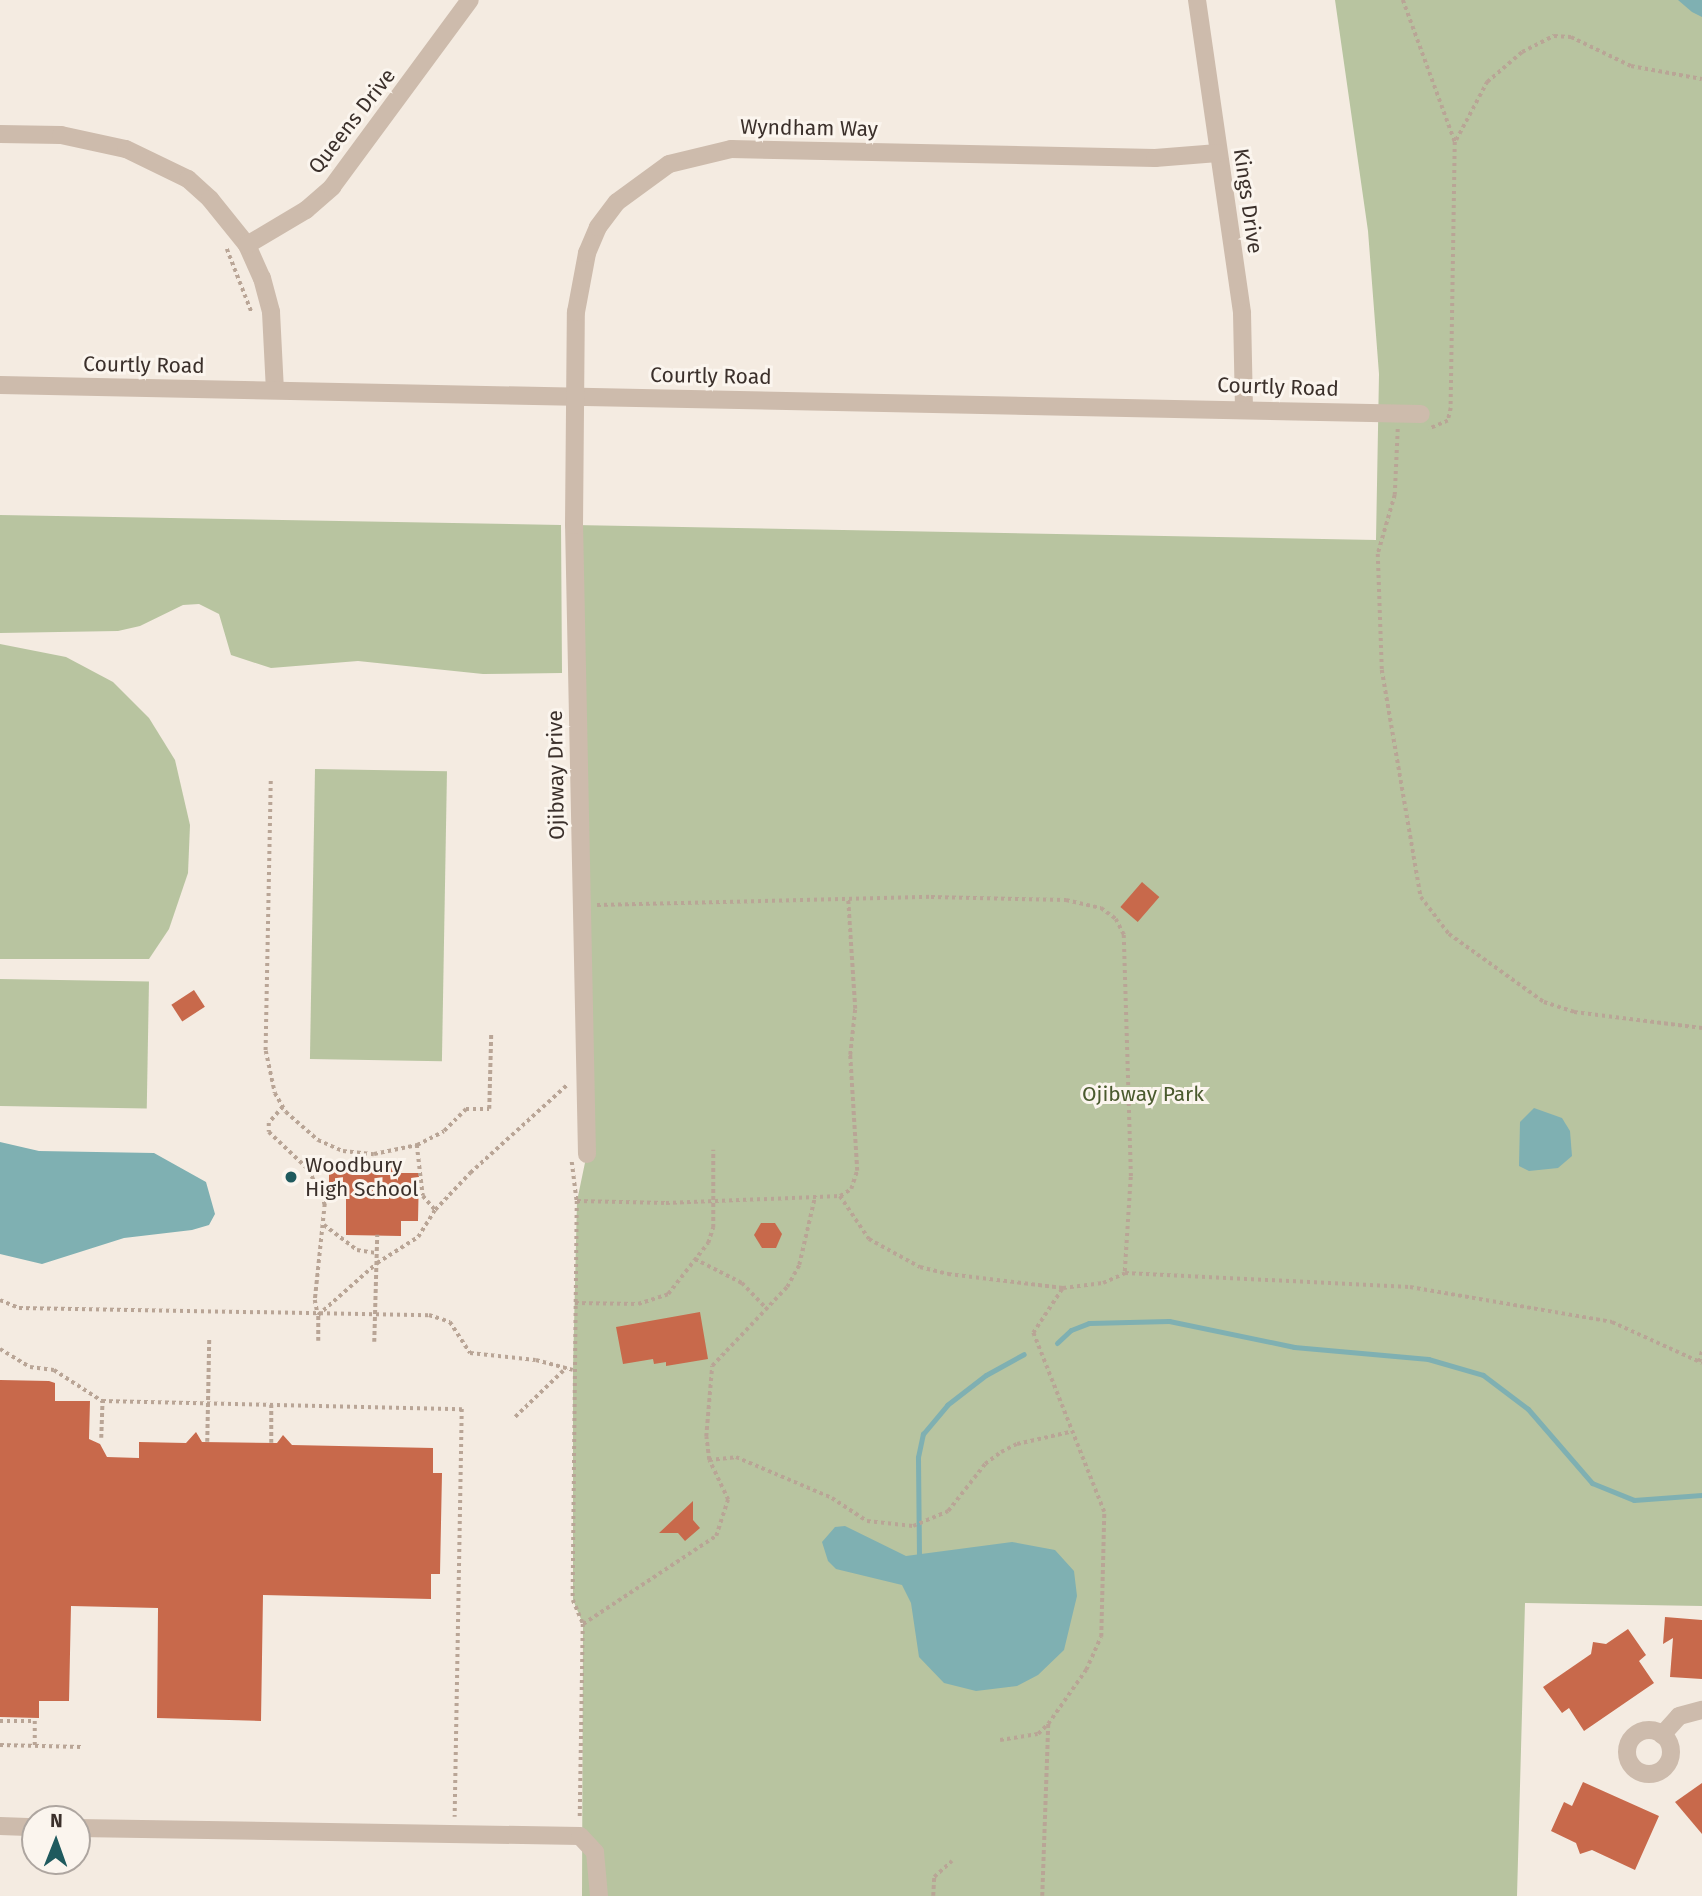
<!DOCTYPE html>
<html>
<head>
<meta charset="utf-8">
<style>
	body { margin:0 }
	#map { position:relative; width:1702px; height:1896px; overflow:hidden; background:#f4ebe1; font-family:"Fira Sans",sans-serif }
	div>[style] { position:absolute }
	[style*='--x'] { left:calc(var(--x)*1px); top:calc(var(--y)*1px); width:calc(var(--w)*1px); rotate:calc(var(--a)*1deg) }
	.green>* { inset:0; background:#b8c4a0; transform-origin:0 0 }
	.water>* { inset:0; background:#7fb0b2 }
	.stream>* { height:5px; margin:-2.5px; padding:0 2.5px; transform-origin:2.5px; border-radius:2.5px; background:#7fb0b2 }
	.building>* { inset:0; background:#c8694b; transform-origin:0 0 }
	.path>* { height:3.5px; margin-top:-1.75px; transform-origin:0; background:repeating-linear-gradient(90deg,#b9a596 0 3.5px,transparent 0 7px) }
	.minor>* { height:18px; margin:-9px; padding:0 9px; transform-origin:9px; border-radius:9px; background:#cdbbac }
	.minor>.ring { margin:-9px; padding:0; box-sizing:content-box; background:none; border:18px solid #cdbbac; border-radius:50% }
	.dots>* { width:19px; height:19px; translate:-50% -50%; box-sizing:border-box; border:4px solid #fbf5ee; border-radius:50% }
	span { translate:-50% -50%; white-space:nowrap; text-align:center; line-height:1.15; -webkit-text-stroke:6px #fbf5ee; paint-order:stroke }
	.street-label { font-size:21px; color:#3b302b }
	.park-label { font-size:21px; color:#4a5a2e }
	.poi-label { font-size:21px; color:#3b302b }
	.left { translate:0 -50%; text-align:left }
	.north { position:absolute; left:21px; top:1805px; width:70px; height:70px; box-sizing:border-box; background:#fbf5ee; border:2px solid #aea6a0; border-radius:50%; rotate:1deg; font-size:19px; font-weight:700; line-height:28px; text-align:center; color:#3b302b }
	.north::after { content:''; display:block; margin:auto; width:24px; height:32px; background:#1f5a5e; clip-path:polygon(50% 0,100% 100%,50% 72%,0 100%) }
</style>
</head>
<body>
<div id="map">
	<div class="green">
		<i style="clip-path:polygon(1335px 0,1702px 0,1702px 1606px,1525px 1603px,1517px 1896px,582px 1896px,583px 1624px,573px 1600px,573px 1370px,577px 1201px,587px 1153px,574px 525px,1376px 540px,1379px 374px,1368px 231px)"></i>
		<i style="clip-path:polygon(0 515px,561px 525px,562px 673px,483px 674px,358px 661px,271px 668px,231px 655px,219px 614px,199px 604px,183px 605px,140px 626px,118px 631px,0 633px)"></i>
		<i style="clip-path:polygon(0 644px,66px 657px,113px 682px,149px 718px,175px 760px,190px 825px,188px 873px,169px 929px,149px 959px,0 959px)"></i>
		<i style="left:315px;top:769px;width:132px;height:290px;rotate:1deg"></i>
		<i style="left:0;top:979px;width:149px;height:127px;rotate:1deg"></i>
	</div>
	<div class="water">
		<i style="clip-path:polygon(1678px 0,1702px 0,1702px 17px,1692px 12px)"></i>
		<i style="clip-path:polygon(1534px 1108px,1562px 1118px,1570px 1131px,1572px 1156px,1558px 1168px,1529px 1171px,1519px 1166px,1520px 1122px)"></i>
		<i style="clip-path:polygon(0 1142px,39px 1151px,154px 1153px,206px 1182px,215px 1214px,209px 1225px,192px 1230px,124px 1238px,42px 1264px,0 1254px)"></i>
		<i style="clip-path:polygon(845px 1526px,906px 1556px,1012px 1542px,1055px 1550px,1074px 1571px,1077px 1596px,1064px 1650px,1038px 1675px,1017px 1686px,976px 1691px,944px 1683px,919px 1657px,911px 1603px,902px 1585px,836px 1569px,828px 1561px,822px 1542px,835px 1527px)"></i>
	</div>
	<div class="stream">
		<i style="--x:1057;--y:1343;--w:19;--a:-43"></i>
		<i style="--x:1071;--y:1330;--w:19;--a:-21"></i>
		<i style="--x:1089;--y:1323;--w:80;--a:-1.4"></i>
		<i style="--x:1169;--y:1321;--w:128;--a:11.7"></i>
		<i style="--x:1294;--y:1347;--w:135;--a:5.1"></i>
		<i style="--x:1428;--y:1359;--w:57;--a:16.2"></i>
		<i style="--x:1483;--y:1375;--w:56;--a:37.1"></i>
		<i style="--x:1528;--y:1409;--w:98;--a:49.1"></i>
		<i style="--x:1592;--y:1483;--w:45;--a:22"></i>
		<i style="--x:1634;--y:1500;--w:68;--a:-4.2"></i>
		<i style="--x:919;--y:1555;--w:98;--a:-90.6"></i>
		<i style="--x:918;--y:1457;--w:24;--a:-78"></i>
		<i style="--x:923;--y:1434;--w:38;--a:-50"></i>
		<i style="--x:947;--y:1405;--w:49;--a:-37.6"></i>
		<i style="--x:986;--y:1375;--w:43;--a:-28.9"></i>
	</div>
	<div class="building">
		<i style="left:1142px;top:882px;width:23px;height:33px;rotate:41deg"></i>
		<i style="left:194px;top:990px;width:20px;height:27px;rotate:57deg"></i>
		<i style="clip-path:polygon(347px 1166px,402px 1167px,401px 1173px,419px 1173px,418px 1221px,401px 1221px,401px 1236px,346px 1235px,346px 1196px,329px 1195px,329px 1172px,346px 1172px)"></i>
		<i style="clip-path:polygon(761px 1223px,775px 1223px,782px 1234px,776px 1248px,762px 1248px,754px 1235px)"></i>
		<i style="clip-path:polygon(700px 1312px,708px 1359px,666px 1366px,666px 1362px,654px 1364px,653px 1359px,623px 1364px,616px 1327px)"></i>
		<i style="clip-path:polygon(0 1380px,49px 1381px,55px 1383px,55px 1401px,90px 1401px,89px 1439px,100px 1444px,107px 1457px,139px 1458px,139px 1442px,186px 1443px,196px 1432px,202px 1442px,277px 1443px,283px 1435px,292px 1445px,433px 1448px,433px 1473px,442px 1473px,440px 1574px,431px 1574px,431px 1599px,263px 1595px,261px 1721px,157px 1718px,158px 1608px,71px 1606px,69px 1701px,39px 1701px,39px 1718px,0 1717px)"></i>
		<i style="clip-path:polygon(693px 1501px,693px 1520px,700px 1528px,685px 1541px,678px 1533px,659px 1533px)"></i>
		<i style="clip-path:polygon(1665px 1617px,1702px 1620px,1702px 1679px,1670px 1677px,1673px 1638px,1663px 1644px)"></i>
		<i style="clip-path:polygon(1628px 1629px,1646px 1655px,1639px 1661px,1654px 1683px,1584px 1731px,1569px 1708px,1562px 1713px,1543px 1687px,1591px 1654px,1593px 1642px,1606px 1644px)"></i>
		<i style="clip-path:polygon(1583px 1782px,1659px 1816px,1635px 1870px,1592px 1850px,1580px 1854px,1576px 1843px,1551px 1831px,1564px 1802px,1572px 1806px)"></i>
		<i style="clip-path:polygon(1702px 1783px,1702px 1834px,1675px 1802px)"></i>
	</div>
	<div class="path">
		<i style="--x:1403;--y:0;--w:151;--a:69.9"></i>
		<i style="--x:1455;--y:142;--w:266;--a:90.9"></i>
		<i style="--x:1451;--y:408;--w:13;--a:103"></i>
		<i style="--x:1448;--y:421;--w:21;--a:157"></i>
		<i style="--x:1456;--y:140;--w:66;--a:-61.9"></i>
		<i style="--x:1487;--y:82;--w:46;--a:-40.6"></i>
		<i style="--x:1522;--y:52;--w:36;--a:-27"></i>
		<i style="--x:1554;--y:36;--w:17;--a:3"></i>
		<i style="--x:1571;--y:37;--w:67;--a:25.8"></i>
		<i style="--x:1631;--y:66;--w:72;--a:10.4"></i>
		<i style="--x:227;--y:249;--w:69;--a:68.7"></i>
		<i style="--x:1398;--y:429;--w:66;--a:92.6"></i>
		<i style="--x:1395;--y:495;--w:61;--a:106.1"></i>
		<i style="--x:1378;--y:554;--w:116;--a:88"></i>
		<i style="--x:1382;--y:670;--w:230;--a:80.3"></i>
		<i style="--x:1421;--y:897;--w:46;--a:52.9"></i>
		<i style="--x:1449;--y:934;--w:117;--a:35.6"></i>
		<i style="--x:1544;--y:1002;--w:32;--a:18"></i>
		<i style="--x:1574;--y:1012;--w:129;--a:7.1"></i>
		<i style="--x:271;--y:781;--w:270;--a:91.1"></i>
		<i style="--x:266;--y:1051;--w:43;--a:77.9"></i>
		<i style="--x:275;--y:1093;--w:22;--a:60"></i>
		<i style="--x:286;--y:1112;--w:43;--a:41.2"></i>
		<i style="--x:318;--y:1140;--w:27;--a:24"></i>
		<i style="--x:343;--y:1151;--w:31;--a:6"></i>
		<i style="--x:374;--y:1154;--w:44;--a:-11.8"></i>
		<i style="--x:417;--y:1145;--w:30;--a:-27"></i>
		<i style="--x:444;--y:1131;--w:31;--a:-45"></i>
		<i style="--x:466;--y:1109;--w:23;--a:0"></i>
		<i style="--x:489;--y:1109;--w:76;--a:-88.5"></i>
		<i style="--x:597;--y:905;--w:334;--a:-1.4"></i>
		<i style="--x:931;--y:897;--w:135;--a:1.3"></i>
		<i style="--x:1066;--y:900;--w:36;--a:13"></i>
		<i style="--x:1101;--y:908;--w:19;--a:36"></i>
		<i style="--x:1116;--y:919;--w:18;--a:63"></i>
		<i style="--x:1124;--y:935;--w:242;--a:88.3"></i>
		<i style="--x:1131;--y:1177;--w:96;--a:93.6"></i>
		<i style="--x:283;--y:1107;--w:21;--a:131"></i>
		<i style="--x:269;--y:1123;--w:9;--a:90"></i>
		<i style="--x:269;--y:1132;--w:55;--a:43.5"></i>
		<i style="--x:309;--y:1170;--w:38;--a:65"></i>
		<i style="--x:325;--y:1204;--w:97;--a:95.9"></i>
		<i style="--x:315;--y:1300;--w:15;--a:79"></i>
		<i style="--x:417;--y:1145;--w:51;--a:83.3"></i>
		<i style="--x:423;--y:1196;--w:18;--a:49"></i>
		<i style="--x:572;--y:1162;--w:39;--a:83"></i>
		<i style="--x:577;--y:1201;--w:399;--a:90.6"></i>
		<i style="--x:573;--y:1600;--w:26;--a:67"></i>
		<i style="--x:583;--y:1624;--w:196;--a:90.9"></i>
		<i style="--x:840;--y:1196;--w:52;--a:56"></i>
		<i style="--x:869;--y:1239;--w:58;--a:28.8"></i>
		<i style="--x:920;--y:1267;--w:29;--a:14"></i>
		<i style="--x:948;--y:1274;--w:116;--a:6.9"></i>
		<i style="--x:1063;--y:1288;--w:40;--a:-7.1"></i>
		<i style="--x:1103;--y:1283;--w:24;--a:-24"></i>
		<i style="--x:1125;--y:1273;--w:285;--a:2.8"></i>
		<i style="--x:1410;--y:1287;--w:205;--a:9.8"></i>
		<i style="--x:1612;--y:1322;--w:99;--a:24.5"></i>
		<i style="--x:577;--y:1201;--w:89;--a:1.3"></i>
		<i style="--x:666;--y:1203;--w:174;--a:-2.3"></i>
		<i style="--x:840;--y:1196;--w:13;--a:-32"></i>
		<i style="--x:851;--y:1189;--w:19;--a:-72"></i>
		<i style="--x:857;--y:1171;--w:116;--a:-93.5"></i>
		<i style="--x:850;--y:1055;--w:46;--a:-83.8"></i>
		<i style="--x:855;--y:1009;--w:109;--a:-93.7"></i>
		<i style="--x:324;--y:1225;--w:41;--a:37.1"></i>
		<i style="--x:357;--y:1250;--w:20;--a:9"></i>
		<i style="--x:695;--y:1259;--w:53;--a:27.1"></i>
		<i style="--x:742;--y:1283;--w:37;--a:46"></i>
		<i style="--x:0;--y:1300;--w:21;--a:23"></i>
		<i style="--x:19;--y:1308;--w:410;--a:1"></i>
		<i style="--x:429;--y:1315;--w:22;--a:18"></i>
		<i style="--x:450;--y:1322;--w:37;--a:57"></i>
		<i style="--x:470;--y:1353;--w:66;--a:6.1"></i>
		<i style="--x:536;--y:1360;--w:38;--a:15"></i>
		<i style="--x:575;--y:1303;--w:63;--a:0.9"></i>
		<i style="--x:638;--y:1304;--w:32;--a:-18"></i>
		<i style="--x:668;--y:1294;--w:65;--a:-51.9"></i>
		<i style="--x:708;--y:1243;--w:16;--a:-72"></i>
		<i style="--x:713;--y:1228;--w:78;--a:-90"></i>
		<i style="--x:318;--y:1341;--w:26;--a:-90"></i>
		<i style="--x:318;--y:1315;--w:79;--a:-41.4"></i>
		<i style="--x:377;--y:1263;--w:49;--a:-32.4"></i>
		<i style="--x:418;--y:1237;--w:32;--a:-58"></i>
		<i style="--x:435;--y:1210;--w:51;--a:-46.6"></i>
		<i style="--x:470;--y:1173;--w:132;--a:-42.2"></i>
		<i style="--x:374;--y:1342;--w:107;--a:-88.4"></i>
		<i style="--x:0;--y:1349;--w:35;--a:31"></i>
		<i style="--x:30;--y:1367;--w:24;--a:7"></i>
		<i style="--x:54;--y:1370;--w:57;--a:32.9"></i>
		<i style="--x:102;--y:1401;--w:360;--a:1.3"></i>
		<i style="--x:462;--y:1409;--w:408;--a:91"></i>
		<i style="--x:1699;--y:1362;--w:12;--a:-76"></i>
		<i style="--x:515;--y:1417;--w:71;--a:-43.9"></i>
		<i style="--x:101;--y:1438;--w:37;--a:-88"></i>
		<i style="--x:207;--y:1442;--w:103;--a:-88.9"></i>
		<i style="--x:271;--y:1443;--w:38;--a:-90"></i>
		<i style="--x:709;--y:1460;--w:27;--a:-6"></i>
		<i style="--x:736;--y:1457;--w:104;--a:23.1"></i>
		<i style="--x:832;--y:1498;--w:42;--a:33.3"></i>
		<i style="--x:867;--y:1521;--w:46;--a:6.2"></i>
		<i style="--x:913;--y:1526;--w:38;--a:-23"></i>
		<i style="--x:948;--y:1511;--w:60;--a:-51.8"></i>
		<i style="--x:985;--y:1464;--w:20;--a:-37"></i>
		<i style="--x:1001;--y:1452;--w:18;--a:-27"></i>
		<i style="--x:1017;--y:1444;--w:54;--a:-12.8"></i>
		<i style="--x:583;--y:1624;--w:159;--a:-33.5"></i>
		<i style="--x:716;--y:1536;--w:38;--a:-72"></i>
		<i style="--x:728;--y:1500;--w:44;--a:-115.4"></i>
		<i style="--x:709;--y:1460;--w:23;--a:-97"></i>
		<i style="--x:706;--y:1437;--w:71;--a:-85.2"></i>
		<i style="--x:712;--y:1366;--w:109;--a:-46.5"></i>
		<i style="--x:787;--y:1287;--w:25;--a:-61"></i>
		<i style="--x:799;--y:1265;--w:71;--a:-76.9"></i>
		<i style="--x:0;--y:1721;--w:35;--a:0"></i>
		<i style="--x:35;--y:1721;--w:25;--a:90"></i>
		<i style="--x:1000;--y:1740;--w:38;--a:-9"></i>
		<i style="--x:1038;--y:1734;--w:14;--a:-45"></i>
		<i style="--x:1048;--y:1724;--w:66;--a:-54.9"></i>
		<i style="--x:1086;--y:1670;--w:36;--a:-66"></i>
		<i style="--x:1101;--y:1637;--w:125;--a:-88.6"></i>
		<i style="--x:1104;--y:1512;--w:193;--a:-111.6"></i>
		<i style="--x:1033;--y:1333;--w:53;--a:-56.6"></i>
		<i style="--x:0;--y:1745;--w:81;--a:1.4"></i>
		<i style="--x:933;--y:1896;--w:19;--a:-87"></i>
		<i style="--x:934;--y:1877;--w:24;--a:-42"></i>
		<i style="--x:1042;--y:1896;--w:172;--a:-88"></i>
	</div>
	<div class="minor">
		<i style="--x:1197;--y:0;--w:316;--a:81.8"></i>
		<i style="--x:1242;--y:313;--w:96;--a:88.8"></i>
		<i style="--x:0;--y:134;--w:61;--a:0.9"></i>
		<i style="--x:61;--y:135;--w:66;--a:12.2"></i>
		<i style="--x:126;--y:149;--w:69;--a:25.8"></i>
		<i style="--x:188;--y:179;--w:30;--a:42"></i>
		<i style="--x:210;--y:199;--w:59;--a:51.2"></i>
		<i style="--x:247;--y:245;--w:36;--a:66"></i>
		<i style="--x:262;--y:278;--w:35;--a:75"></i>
		<i style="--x:271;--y:312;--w:78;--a:87.1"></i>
		<i style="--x:247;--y:245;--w:69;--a:-30.7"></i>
		<i style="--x:306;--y:210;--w:35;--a:-41"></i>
		<i style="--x:332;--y:187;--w:232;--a:-53.6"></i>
		<i style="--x:0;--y:385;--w:1421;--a:1.17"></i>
		<i style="--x:587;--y:1154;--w:629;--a:-91.18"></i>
		<i style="--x:574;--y:525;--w:213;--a:-89.5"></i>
		<i style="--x:576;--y:312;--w:60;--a:-79.4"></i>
		<i style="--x:587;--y:253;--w:28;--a:-67"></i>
		<i style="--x:598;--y:227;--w:31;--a:-53"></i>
		<i style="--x:617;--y:202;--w:64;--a:-36.2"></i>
		<i style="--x:669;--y:164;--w:64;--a:-13.6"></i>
		<i style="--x:731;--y:149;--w:424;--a:1.2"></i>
		<i style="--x:1155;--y:158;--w:63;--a:-4.5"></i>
		<i class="ring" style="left:1627px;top:1730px;width:26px;height:26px"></i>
		<i style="--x:1662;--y:1735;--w:25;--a:-48"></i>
		<i style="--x:1679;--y:1716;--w:24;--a:-15"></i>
		<i style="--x:0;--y:1826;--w:35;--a:2"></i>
		<i style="--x:77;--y:1828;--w:503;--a:0.91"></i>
		<i style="--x:580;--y:1836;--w:22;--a:47"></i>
		<i style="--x:595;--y:1852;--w:44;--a:84.8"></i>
	</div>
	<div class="dots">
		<i style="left:291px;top:1177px;background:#1f5a5e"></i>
	</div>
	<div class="street-label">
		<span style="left:352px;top:121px;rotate:-52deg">Queens Drive</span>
		<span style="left:809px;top:128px;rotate:1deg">Wyndham Way</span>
		<span style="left:1248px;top:201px;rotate:82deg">Kings Drive</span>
		<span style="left:144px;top:365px;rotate:1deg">Courtly Road</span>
		<span style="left:711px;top:376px;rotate:1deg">Courtly Road</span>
		<span style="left:1278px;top:387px;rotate:2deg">Courtly Road</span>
		<span style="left:556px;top:775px;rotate:-91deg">Ojibway Drive</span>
	</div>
	<div class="park-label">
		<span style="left:1143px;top:1094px">Ojibway Park</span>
	</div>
	<div class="poi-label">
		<span class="left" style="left:305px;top:1177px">Woodbury<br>High School</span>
	</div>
	<div class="north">N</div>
</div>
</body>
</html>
